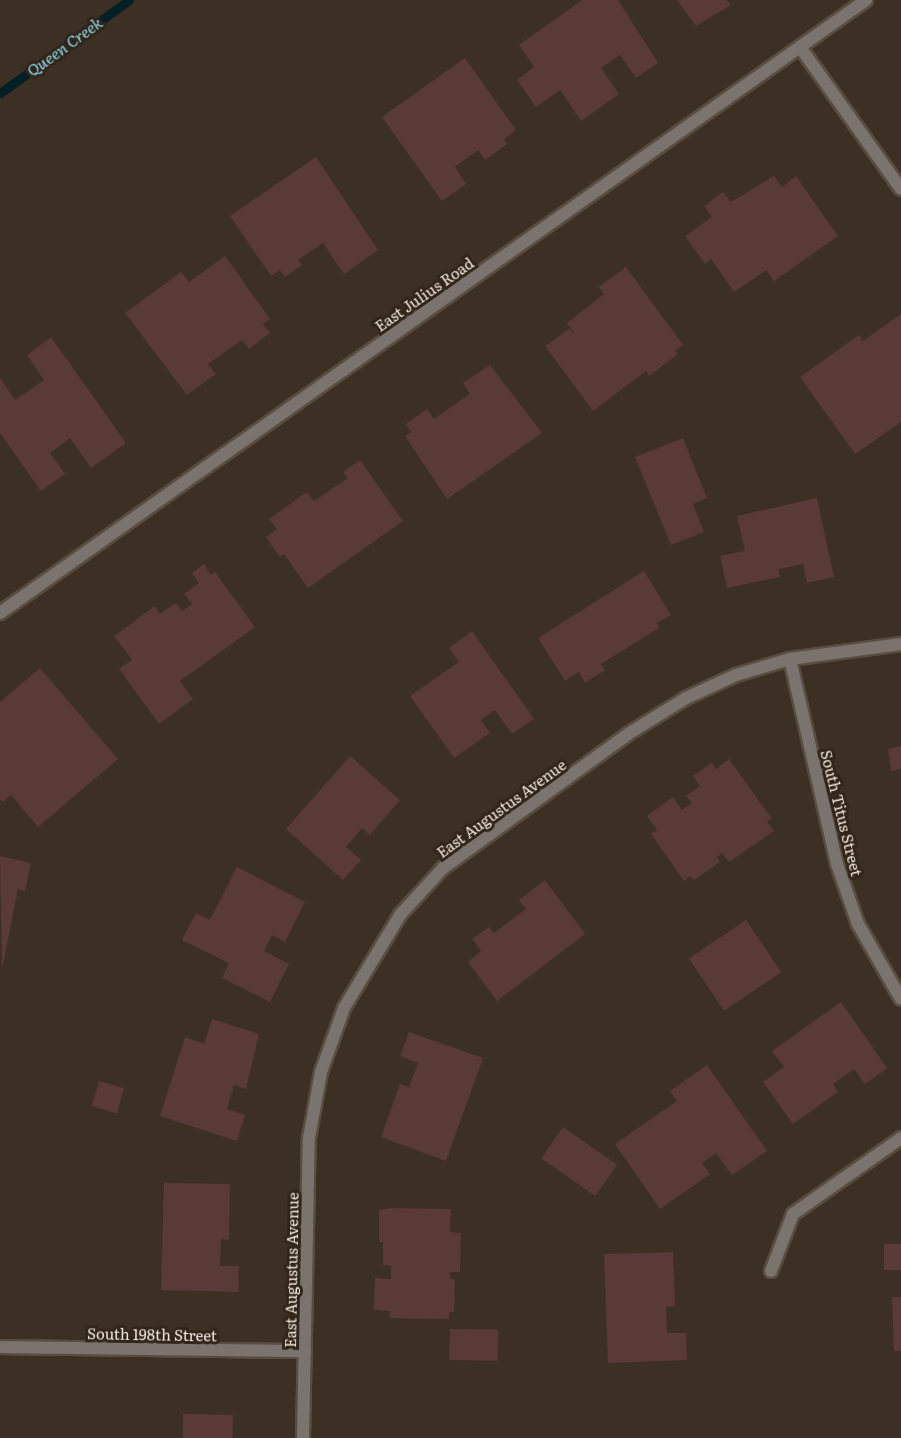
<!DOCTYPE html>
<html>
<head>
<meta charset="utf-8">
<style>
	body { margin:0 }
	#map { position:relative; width:901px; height:1438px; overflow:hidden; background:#3c2f23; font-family:Literata,serif }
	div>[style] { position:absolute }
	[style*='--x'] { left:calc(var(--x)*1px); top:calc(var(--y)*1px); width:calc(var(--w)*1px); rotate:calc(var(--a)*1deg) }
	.stream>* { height:9px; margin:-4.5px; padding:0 4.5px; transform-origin:4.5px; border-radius:4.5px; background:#041f26 }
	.building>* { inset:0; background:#593a37; transform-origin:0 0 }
	.roads { filter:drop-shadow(2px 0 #594d41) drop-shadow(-2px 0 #594d41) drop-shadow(0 2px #594d41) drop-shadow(0 -2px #594d41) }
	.minor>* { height:12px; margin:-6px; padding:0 6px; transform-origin:6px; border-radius:6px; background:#7b746e }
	span { translate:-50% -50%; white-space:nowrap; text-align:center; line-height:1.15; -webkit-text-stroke:6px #322519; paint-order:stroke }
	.street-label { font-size:15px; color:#f1e8e0 }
	.water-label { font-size:16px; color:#91d5ea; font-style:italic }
</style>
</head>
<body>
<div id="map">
	<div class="stream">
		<i style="--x:0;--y:93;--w:159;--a:-35.8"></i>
	</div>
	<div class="building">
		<i style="clip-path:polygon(582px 0,618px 0,658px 63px,636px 78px,620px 55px,601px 68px,619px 94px,581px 121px,560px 90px,536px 107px,517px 80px,534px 67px,519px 45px)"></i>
		<i style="clip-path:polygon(677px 0,727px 0,731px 5px,696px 26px)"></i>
		<i style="clip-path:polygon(465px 58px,516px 130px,504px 139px,507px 144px,485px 160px,478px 150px,455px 167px,466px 184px,442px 201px,382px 117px)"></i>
		<i style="clip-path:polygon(316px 157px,378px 250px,344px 274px,323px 243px,298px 260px,302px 265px,285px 277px,280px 270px,271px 276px,230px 216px)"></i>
		<i style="clip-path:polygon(774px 176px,782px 187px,796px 176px,838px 236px,774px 281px,766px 270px,734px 292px,711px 259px,705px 264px,685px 236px,712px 217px,704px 206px,723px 192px,731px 202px)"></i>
		<i style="clip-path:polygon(225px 256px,270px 319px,263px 324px,270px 333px,249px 349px,242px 340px,208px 364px,216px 374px,187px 395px,125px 313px,181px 272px,189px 282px)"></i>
		<i style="clip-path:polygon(626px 267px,683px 345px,675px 351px,678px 354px,649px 376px,646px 371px,593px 411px,545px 346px,569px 329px,574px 333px,567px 323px,604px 294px,599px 287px)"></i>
		<i style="clip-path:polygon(901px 314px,901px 422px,855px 454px,800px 377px,859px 335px,863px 341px)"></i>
		<i style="clip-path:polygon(51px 337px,126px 443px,91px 468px,70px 438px,50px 453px,65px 474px,41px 491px,0 433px,0 378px,15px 400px,44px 380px,27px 355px)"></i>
		<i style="clip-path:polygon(490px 365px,542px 433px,447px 499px,405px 436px,411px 432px,406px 424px,427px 409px,434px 419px,470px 394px,463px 383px)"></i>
		<i style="clip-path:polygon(683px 438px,707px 498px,693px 504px,704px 532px,671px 545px,635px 457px)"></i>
		<i style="clip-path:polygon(360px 460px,403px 521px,308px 588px,284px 554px,280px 557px,266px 537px,277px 529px,269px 519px,307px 492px,314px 501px,348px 478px,343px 472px)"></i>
		<i style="clip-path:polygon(817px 498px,834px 577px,807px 583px,803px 564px,779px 569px,780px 577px,727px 588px,720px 556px,745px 551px,737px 516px)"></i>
		<i style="clip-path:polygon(204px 564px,211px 575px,215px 572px,255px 627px,180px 681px,193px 699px,159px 724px,119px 669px,132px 660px,114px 636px,155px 606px,160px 614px,176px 603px,182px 611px,192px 604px,184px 594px,199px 583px,192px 573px)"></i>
		<i style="clip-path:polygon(644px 571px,671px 615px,657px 623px,659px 628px,601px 664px,605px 670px,585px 683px,579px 672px,565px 681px,538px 638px)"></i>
		<i style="clip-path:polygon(472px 631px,534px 719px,512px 734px,495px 710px,481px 720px,490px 733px,454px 758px,410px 696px,459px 662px,449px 648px)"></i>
		<i style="clip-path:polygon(40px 668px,118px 759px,38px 827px,11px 795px,3px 802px,0 799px,0 702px)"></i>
		<i style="clip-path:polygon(901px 746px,901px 769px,891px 771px,888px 749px)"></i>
		<i style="clip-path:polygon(350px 756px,400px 800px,370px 835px,362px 828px,346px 847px,361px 860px,343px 880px,286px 829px)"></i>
		<i style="clip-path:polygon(729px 759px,772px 819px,767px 821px,774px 831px,729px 862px,722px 853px,717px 857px,720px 862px,694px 880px,690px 876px,684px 881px,651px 834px,657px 830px,647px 816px,673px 797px,682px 810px,692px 803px,686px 796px,700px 786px,693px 776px,712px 763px,716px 769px)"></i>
		<i style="clip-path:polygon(0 856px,31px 863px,25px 891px,18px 889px,2px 970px)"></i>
		<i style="clip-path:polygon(237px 867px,305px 902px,285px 942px,272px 935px,264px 951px,289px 964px,270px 1002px,222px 978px,229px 963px,182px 940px,196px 913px,210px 920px)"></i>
		<i style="clip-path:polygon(545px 880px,585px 934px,497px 1001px,468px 962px,481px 951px,472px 939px,489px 927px,494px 933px,526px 909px,519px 900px)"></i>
		<i style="left:746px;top:920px;width:63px;height:69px;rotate:56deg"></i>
		<i style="clip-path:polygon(841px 1002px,887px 1068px,865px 1084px,854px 1069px,833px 1084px,838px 1092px,793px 1124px,763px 1082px,784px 1067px,772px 1051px)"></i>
		<i style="clip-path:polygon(212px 1019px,259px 1034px,246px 1089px,234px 1085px,227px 1109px,245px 1115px,237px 1141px,160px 1116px,185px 1037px,204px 1044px)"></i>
		<i style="clip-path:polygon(409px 1032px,483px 1058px,446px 1161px,381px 1137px,400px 1084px,409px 1087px,418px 1063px,400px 1056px)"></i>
		<i style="clip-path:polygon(707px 1065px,767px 1151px,732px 1175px,716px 1153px,702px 1163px,710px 1174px,660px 1209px,615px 1144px,677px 1101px,670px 1091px)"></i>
		<i style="left:99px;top:1081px;width:26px;height:26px;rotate:16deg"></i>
		<i style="left:563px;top:1127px;width:66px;height:38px;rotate:35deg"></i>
		<i style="clip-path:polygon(164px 1183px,230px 1184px,229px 1240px,221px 1239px,220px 1266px,239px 1266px,238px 1292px,161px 1290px)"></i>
		<i style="clip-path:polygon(392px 1208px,451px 1209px,450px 1232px,461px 1233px,460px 1272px,450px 1272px,450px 1279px,455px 1279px,454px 1312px,449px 1312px,449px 1319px,390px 1318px,390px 1311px,374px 1310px,375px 1278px,391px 1279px,391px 1266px,383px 1265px,383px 1242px,379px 1242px,379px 1210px)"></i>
		<i style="left:884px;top:1244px;width:17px;height:26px"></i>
		<i style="clip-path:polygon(673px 1252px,675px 1306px,666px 1307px,667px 1333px,686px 1333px,687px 1360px,608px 1363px,604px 1254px)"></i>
		<i style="clip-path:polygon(892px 1297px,901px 1297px,901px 1351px,894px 1351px)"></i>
		<i style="left:450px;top:1329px;width:48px;height:31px;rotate:1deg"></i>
		<i style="left:183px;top:1414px;width:50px;height:24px;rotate:1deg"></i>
	</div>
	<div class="roads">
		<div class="minor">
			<i style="--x:800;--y:47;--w:174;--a:54.6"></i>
			<i style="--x:0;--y:613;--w:1061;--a:-35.29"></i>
			<i style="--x:790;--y:659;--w:210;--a:77.1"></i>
			<i style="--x:837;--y:864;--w:64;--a:70.7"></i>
			<i style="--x:858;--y:924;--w:86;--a:60.2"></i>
			<i style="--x:771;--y:1271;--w:61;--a:-68.9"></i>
			<i style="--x:793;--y:1214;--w:132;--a:-35.1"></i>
			<i style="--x:0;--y:1347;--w:305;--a:0.8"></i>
			<i style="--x:303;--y:1438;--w:300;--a:-88.9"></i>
			<i style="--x:309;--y:1138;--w:67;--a:-79.7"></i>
			<i style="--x:321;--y:1072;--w:68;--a:-70.2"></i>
			<i style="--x:344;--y:1008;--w:109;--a:-58.9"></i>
			<i style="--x:400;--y:915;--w:64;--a:-47.5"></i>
			<i style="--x:443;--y:868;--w:228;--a:-35.9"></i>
			<i style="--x:628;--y:734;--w:68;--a:-31.8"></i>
			<i style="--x:686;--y:698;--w:55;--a:-24.7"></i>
			<i style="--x:736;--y:675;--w:56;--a:-16.5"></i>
			<i style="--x:790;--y:659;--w:112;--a:-7.7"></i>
		</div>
	</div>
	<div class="street-label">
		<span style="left:424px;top:294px;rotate:-35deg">East Julius Road</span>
		<span style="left:501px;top:808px;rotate:-36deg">East Augustus Avenue</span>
		<span style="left:842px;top:813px;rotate:76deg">South Titus Street</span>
		<span style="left:291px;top:1270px;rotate:-89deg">East Augustus Avenue</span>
		<span style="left:152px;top:1334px;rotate:1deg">South 198th Street</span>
	</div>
	<div class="water-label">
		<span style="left:64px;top:46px;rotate:-36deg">Queen Creek</span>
	</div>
</div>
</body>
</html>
